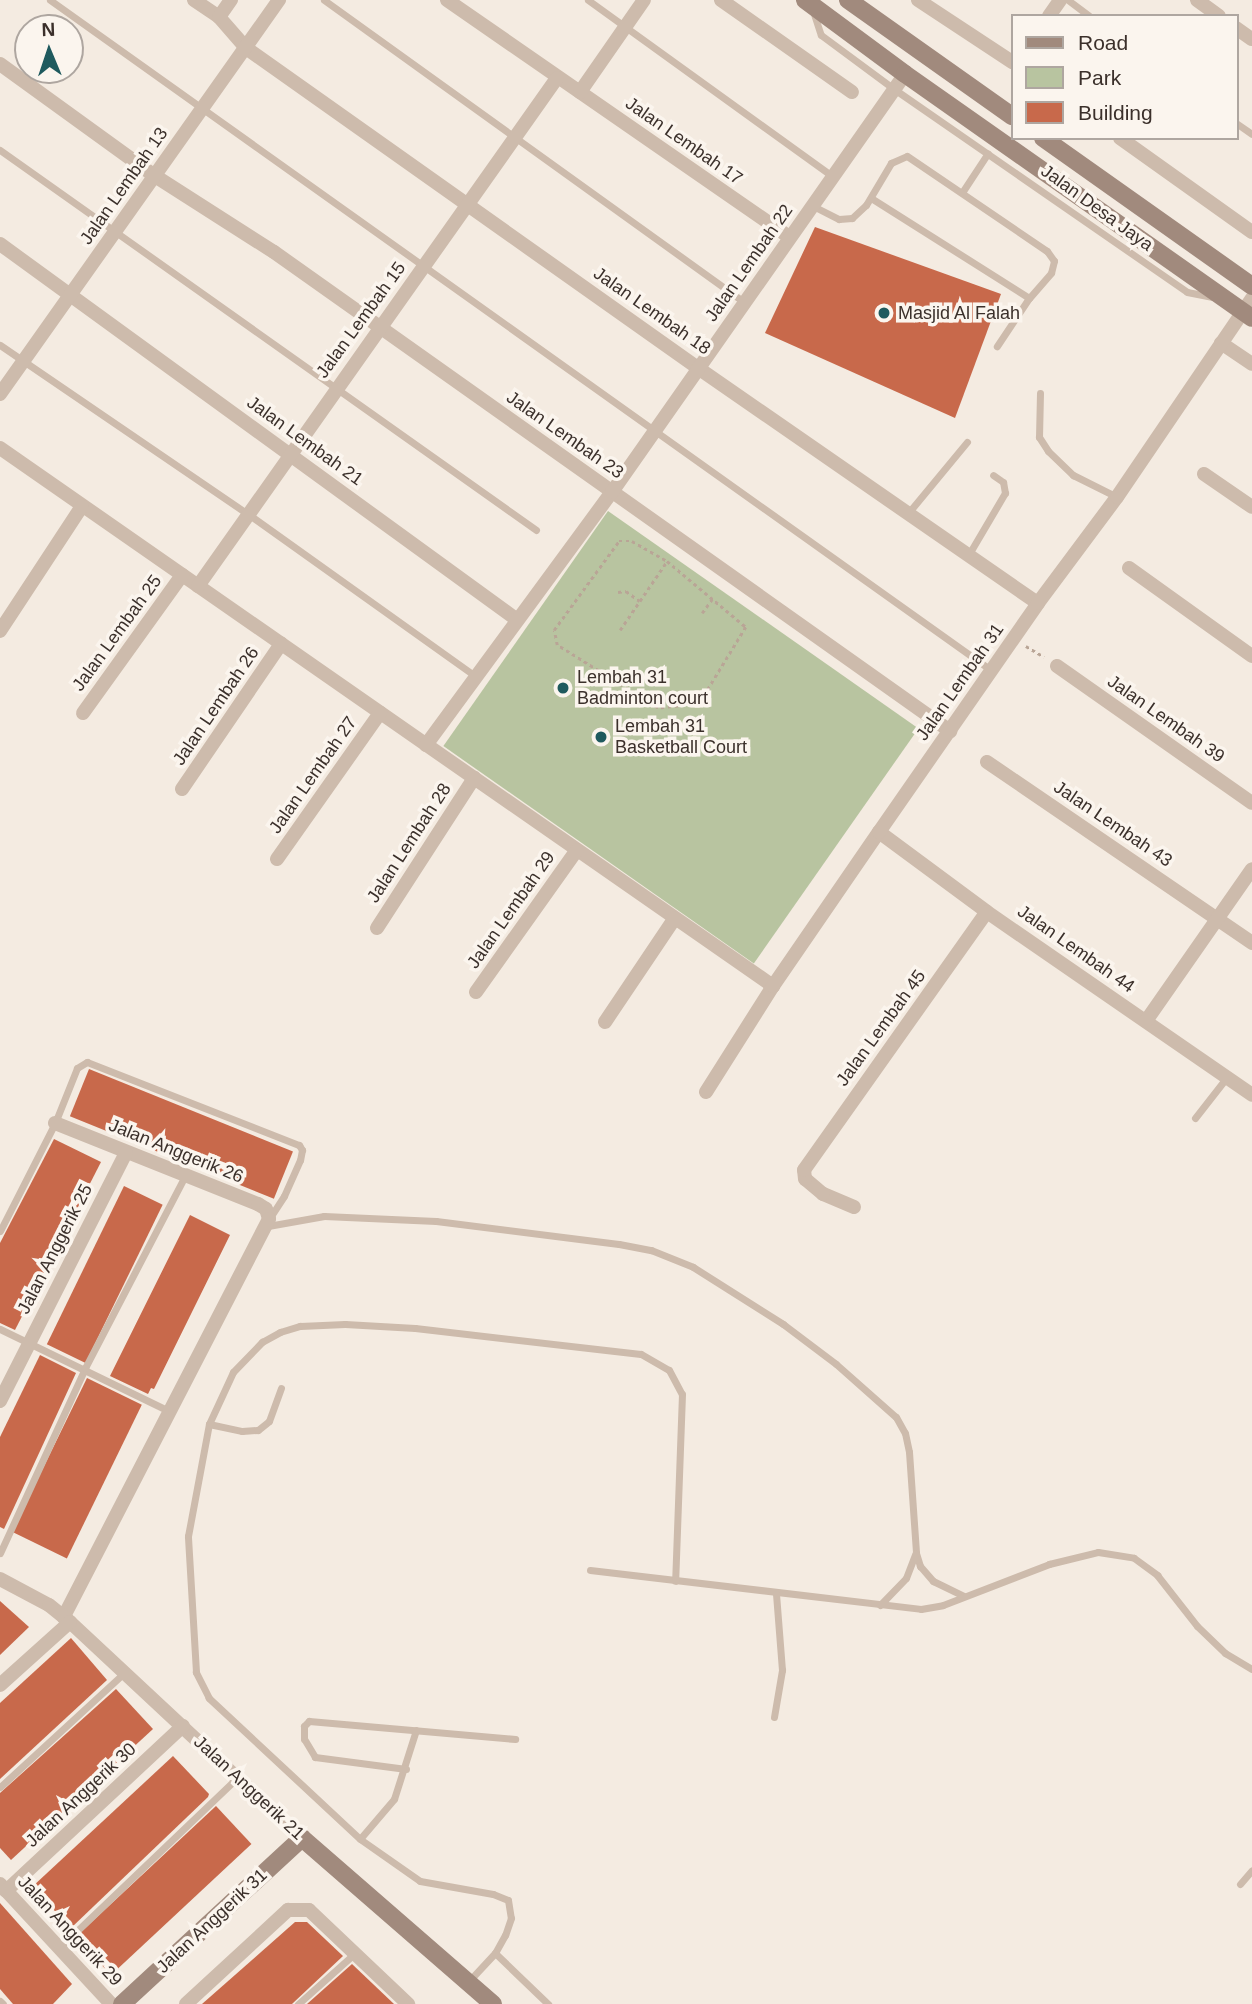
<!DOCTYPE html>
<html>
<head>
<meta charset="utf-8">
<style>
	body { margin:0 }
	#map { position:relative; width:1252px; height:2004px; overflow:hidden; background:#f4ebe1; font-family:Helvetica,sans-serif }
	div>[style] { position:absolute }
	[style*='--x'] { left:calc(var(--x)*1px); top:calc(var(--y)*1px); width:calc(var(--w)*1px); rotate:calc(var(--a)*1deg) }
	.green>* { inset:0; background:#b8c4a0; transform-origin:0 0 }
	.building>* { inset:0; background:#c8694b; transform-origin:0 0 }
	.path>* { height:2.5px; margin-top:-1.25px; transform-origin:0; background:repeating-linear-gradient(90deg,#b9a596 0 3.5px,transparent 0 7px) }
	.lane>* { height:7px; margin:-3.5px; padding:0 3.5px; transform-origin:3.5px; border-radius:3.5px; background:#cdbbac }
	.street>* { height:14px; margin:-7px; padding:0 7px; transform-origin:7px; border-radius:7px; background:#cdbbac }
	.secondary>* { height:18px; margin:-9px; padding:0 9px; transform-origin:9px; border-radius:9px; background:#a18a7d }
	.dots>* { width:19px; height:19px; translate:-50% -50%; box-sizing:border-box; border:4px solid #fbf5ee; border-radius:50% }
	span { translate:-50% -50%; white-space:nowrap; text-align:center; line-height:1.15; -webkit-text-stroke:7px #fbf5ee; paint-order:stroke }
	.street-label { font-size:18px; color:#3b302b }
	.poi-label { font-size:18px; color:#3b302b }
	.left { translate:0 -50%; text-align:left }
	.legend { position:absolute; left:1011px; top:14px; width:228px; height:126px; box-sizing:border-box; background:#fbf5ee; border:2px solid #aea6a0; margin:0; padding:9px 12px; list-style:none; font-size:21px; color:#3b302b }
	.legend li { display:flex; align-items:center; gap:14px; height:35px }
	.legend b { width:35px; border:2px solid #aea6a0 }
	.north { position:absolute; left:14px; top:14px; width:70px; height:70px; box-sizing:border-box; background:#fbf5ee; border:2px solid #aea6a0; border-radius:50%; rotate:358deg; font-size:19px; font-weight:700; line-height:28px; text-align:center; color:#3b302b }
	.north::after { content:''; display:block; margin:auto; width:24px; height:32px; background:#1f5a5e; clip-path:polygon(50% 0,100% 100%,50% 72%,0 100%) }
</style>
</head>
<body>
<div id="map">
	<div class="green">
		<i style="left:608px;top:511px;width:379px;height:287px;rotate:35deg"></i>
	</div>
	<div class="building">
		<i style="clip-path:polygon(815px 227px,1001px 294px,955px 418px,765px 333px)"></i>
		<i style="left:89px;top:1069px;width:220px;height:51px;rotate:22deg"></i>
		<i style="clip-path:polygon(54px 1139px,101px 1162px,15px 1330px,0 1323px,0 1243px)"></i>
		<i style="left:124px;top:1186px;width:43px;height:176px;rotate:26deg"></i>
		<i style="clip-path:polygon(190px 1215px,230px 1235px,154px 1389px,151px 1388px,148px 1394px,110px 1376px)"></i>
		<i style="clip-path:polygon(40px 1355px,76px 1373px,4px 1529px,0 1527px,0 1437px)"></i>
		<i style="left:87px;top:1378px;width:61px;height:171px;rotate:26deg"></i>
		<i style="clip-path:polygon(0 1601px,29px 1627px,0 1655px)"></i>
		<i style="clip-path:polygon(71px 1638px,107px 1680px,0 1779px,0 1703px)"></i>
		<i style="clip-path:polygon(116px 1689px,153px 1729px,11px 1860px,0 1848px,0 1793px)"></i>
		<i style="clip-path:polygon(173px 1756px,209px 1794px,208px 1797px,71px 1928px,32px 1887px)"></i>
		<i style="left:216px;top:1806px;width:52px;height:192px;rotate:47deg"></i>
		<i style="clip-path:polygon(0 1903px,72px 1984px,53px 2004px,13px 2004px,0 1989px)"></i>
		<i style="clip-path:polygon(295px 1922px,307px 1922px,343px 1956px,292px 2004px,202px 2004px)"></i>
		<i style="clip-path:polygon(352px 1964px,394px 2004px,307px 2004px)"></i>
	</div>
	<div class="path">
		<i style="--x:618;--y:592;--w:8;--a:-7"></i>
		<i style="--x:626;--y:591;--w:17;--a:36"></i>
		<i style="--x:702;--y:613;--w:17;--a:-54"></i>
		<i style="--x:620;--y:630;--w:83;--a:-55.7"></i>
		<i style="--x:667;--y:561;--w:103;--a:39.9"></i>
		<i style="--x:746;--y:627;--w:90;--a:121.4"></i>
		<i style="--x:699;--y:704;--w:41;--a:174.4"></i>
		<i style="--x:658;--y:708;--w:119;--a:-148"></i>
		<i style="--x:557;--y:645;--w:15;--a:-101"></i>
		<i style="--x:554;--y:630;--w:110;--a:-53.9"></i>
		<i style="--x:619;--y:541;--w:13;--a:0"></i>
		<i style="--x:632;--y:541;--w:40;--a:29.7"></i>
		<i style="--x:1026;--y:646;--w:21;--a:31"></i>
	</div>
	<div class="lane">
		<i style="--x:50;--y:0;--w:1157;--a:35.46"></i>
		<i style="--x:324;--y:0;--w:517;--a:35.72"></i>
		<i style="--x:588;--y:0;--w:302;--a:35.8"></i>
		<i style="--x:1068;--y:0;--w:26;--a:37"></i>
		<i style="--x:813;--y:11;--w:25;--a:72"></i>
		<i style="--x:821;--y:35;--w:91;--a:36.5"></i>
		<i style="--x:894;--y:89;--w:356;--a:34.7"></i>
		<i style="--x:1187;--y:292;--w:26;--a:11"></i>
		<i style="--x:1236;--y:123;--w:19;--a:35"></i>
		<i style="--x:0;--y:150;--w:657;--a:35.33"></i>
		<i style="--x:963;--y:191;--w:45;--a:-56.7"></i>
		<i style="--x:871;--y:198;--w:187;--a:32.3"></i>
		<i style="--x:813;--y:206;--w:29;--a:27"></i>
		<i style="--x:839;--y:219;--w:13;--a:-4"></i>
		<i style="--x:852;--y:218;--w:19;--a:-43"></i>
		<i style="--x:866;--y:205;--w:49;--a:-59.2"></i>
		<i style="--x:891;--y:163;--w:17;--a:-24"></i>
		<i style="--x:907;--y:156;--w:169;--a:34.2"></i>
		<i style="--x:1047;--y:251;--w:12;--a:55"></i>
		<i style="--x:1054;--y:261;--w:12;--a:104"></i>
		<i style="--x:1051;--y:273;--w:33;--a:131"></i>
		<i style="--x:1029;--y:298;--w:58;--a:123.7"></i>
		<i style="--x:0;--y:345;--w:300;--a:34.3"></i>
		<i style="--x:248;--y:514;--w:279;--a:35.5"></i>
		<i style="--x:1040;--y:393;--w:44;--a:91.3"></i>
		<i style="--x:1039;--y:437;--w:17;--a:57"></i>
		<i style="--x:1048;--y:451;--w:35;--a:44"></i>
		<i style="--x:1073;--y:475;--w:49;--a:26.6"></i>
		<i style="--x:909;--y:512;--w:91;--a:-50.4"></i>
		<i style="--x:969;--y:554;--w:71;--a:-59.5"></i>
		<i style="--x:1005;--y:493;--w:11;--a:-100"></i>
		<i style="--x:1003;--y:482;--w:12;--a:-145"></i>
		<i style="--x:1195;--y:1118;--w:52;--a:-52"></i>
		<i style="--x:268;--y:1226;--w:57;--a:-10.1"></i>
		<i style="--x:324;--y:1216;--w:112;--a:2.6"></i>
		<i style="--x:436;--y:1221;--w:184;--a:7.2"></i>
		<i style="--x:619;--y:1244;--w:33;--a:11"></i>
		<i style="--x:651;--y:1250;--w:45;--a:22"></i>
		<i style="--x:693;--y:1267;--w:107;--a:32.3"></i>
		<i style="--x:783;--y:1324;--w:66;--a:37"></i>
		<i style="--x:836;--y:1364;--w:80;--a:41.5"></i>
		<i style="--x:896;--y:1417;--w:18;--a:61"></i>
		<i style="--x:905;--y:1433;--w:19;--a:78"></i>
		<i style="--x:909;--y:1452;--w:101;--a:86"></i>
		<i style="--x:916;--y:1553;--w:14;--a:73"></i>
		<i style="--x:920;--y:1566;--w:20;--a:49"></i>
		<i style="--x:933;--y:1581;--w:34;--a:26"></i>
		<i style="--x:0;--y:1231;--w:121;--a:-63"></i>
		<i style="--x:55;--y:1123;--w:59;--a:-68.2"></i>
		<i style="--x:77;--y:1068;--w:12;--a:-31"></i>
		<i style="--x:87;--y:1062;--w:228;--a:21.4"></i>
		<i style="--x:299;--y:1145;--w:6;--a:59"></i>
		<i style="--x:302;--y:1150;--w:10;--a:101"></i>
		<i style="--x:300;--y:1160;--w:39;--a:114"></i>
		<i style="--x:284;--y:1196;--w:27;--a:123"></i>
		<i style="--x:0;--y:1329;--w:190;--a:25.9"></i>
		<i style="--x:209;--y:1424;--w:34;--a:12"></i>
		<i style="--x:242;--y:1431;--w:16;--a:-4"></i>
		<i style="--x:258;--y:1430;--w:14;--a:-39"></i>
		<i style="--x:269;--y:1421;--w:35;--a:-70"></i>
		<i style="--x:0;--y:1553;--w:204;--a:-65.3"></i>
		<i style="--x:85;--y:1368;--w:216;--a:-62.5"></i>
		<i style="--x:590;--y:1570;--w:333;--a:6.7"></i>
		<i style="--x:921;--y:1609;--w:22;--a:-10"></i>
		<i style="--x:943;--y:1605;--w:114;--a:-21.1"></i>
		<i style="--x:1049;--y:1564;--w:50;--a:-13.8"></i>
		<i style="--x:1098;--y:1552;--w:36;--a:9"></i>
		<i style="--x:1134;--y:1558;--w:29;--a:36"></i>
		<i style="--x:1157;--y:1575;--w:65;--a:51.9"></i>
		<i style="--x:1197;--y:1626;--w:39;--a:44"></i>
		<i style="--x:1225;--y:1653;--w:31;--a:31"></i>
		<i style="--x:880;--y:1605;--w:37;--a:-46"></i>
		<i style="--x:906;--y:1578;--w:26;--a:-69"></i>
		<i style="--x:774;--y:1717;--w:48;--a:-80.3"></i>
		<i style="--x:782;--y:1670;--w:76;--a:-94.5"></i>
		<i style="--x:416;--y:1730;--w:72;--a:107.7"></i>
		<i style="--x:394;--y:1799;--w:52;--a:130.4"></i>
		<i style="--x:360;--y:1839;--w:73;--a:35"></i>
		<i style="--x:420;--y:1881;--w:74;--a:10.1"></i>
		<i style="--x:493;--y:1894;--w:16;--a:22"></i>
		<i style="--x:508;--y:1900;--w:18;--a:81"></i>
		<i style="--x:511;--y:1918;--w:18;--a:109"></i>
		<i style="--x:505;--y:1935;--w:21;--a:119"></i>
		<i style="--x:495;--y:1953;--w:38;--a:133"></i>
		<i style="--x:406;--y:1769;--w:92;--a:-172.5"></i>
		<i style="--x:315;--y:1757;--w:21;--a:-121"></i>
		<i style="--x:304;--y:1739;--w:13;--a:-90"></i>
		<i style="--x:304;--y:1726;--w:7;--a:-45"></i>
		<i style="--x:309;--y:1721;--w:207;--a:5"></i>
		<i style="--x:0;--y:1787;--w:168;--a:-42.6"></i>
		<i style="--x:360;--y:1839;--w:207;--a:-137"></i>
		<i style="--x:209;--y:1698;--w:29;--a:-117"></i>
		<i style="--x:196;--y:1672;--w:136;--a:-93.4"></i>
		<i style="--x:188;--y:1536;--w:114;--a:-79.4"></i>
		<i style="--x:209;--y:1424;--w:57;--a:-65.2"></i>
		<i style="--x:233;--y:1372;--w:42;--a:-46"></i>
		<i style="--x:262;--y:1342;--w:21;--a:-29"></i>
		<i style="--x:280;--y:1332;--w:21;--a:-17"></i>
		<i style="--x:300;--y:1326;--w:45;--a:-2.5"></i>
		<i style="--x:345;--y:1324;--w:70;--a:3.3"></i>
		<i style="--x:415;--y:1328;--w:227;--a:6.6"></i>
		<i style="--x:641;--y:1354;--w:32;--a:30"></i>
		<i style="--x:669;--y:1370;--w:27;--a:62"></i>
		<i style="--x:682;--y:1394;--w:187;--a:92.1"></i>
		<i style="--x:1240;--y:1884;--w:18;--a:-49"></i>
		<i style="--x:59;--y:1948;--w:246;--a:-43.7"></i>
		<i style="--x:495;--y:1953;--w:74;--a:43.9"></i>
		<i style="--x:0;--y:2001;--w:4;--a:45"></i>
		<i style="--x:298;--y:2004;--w:76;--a:-41.8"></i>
	</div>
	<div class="street">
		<i style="--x:194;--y:0;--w:30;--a:34"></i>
		<i style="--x:219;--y:17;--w:41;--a:48.9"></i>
		<i style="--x:246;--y:48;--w:554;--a:35.3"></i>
		<i style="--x:698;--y:368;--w:413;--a:34.7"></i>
		<i style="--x:447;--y:0;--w:416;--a:34.7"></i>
		<i style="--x:721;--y:0;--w:160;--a:35.1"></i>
		<i style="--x:918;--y:0;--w:113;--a:33.4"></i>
		<i style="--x:1197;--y:0;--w:27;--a:36"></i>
		<i style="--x:1049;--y:16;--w:19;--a:-55"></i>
		<i style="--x:219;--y:17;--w:21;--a:-55"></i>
		<i style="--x:1236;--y:28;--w:19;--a:35"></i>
		<i style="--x:0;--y:64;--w:191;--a:35.9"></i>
		<i style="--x:155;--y:176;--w:141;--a:32.6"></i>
		<i style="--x:274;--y:252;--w:829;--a:35.32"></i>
		<i style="--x:580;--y:92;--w:112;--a:-55.2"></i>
		<i style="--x:1120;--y:138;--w:162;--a:35.5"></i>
		<i style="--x:0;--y:244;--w:638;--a:36.01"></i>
		<i style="--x:1221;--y:343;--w:37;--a:34"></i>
		<i style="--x:0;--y:394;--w:483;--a:-54.7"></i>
		<i style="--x:0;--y:448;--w:942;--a:34.84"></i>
		<i style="--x:1204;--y:474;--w:58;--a:34.5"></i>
		<i style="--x:1129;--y:568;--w:151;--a:35.6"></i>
		<i style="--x:198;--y:586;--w:622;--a:-54.75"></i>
		<i style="--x:0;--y:631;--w:149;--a:-56.7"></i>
		<i style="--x:1057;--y:666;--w:238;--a:35.1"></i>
		<i style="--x:83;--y:713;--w:170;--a:-54.3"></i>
		<i style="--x:426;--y:745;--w:314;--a:-53.7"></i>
		<i style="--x:612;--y:492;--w:510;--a:-54.97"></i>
		<i style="--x:987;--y:762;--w:321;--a:34.3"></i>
		<i style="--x:182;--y:789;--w:176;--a:-55.7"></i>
		<i style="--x:879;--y:832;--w:134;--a:36.5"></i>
		<i style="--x:987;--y:912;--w:322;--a:34.6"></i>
		<i style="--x:277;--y:859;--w:179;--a:-54.8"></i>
		<i style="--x:377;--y:928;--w:179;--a:-57.1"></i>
		<i style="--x:476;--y:992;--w:174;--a:-54.6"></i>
		<i style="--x:1146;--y:1021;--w:185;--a:-55.1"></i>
		<i style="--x:605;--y:1022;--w:125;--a:-56.1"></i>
		<i style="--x:706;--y:1092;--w:125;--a:-57.7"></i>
		<i style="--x:773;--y:986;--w:187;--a:-55.5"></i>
		<i style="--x:879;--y:832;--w:279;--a:-55.2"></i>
		<i style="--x:1038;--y:603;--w:132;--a:-53.3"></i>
		<i style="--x:1117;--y:497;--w:240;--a:-55.8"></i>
		<i style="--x:55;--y:1123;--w:219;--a:21.8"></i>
		<i style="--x:258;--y:1204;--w:9;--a:32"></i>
		<i style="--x:266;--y:1209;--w:10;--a:73"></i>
		<i style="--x:269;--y:1219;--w:448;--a:117.3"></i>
		<i style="--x:854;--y:1207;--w:34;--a:-157"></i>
		<i style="--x:823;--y:1194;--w:23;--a:-140"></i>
		<i style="--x:805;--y:1179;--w:9;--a:-96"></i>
		<i style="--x:804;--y:1170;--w:316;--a:-54.7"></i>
		<i style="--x:0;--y:1401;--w:278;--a:-63.1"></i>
		<i style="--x:0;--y:1579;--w:55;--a:28"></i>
		<i style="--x:49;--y:1605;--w:27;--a:39"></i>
		<i style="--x:70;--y:1622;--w:317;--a:43"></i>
		<i style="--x:0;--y:1685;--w:94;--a:-42"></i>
		<i style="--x:0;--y:1884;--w:163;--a:47.2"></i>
		<i style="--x:6;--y:1891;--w:242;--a:-43"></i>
		<i style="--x:186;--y:2004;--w:139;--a:-42.7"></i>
		<i style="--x:288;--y:1910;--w:21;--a:0"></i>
		<i style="--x:309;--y:1910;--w:137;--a:43.5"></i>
	</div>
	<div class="secondary">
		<i style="--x:805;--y:0;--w:124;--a:36.5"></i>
		<i style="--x:905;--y:74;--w:424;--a:35.1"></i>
		<i style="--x:848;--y:0;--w:201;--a:35.3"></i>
		<i style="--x:1043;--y:138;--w:256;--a:35.3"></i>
		<i style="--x:122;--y:2004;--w:245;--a:-42.7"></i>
		<i style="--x:302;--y:1838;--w:253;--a:41"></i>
	</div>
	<div class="dots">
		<i style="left:884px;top:313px;background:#1f5a5e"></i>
		<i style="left:563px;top:688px;background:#1f5a5e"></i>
		<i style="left:601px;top:737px;background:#1f5a5e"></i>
	</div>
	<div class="street-label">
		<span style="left:684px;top:141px;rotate:35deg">Jalan Lembah 17</span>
		<span style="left:124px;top:186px;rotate:-55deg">Jalan Lembah 13</span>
		<span style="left:1097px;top:208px;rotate:36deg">Jalan Desa Jaya</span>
		<span style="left:749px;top:263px;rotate:-55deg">Jalan Lembah 22</span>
		<span style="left:652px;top:311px;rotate:35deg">Jalan Lembah 18</span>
		<span style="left:361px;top:320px;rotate:-54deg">Jalan Lembah 15</span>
		<span style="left:565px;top:435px;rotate:35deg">Jalan Lembah 23</span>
		<span style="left:305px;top:441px;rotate:36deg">Jalan Lembah 21</span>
		<span style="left:117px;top:633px;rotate:-54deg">Jalan Lembah 25</span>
		<span style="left:960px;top:682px;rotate:-55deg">Jalan Lembah 31</span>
		<span style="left:216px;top:706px;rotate:-56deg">Jalan Lembah 26</span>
		<span style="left:1166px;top:719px;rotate:35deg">Jalan Lembah 39</span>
		<span style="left:313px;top:775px;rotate:-55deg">Jalan Lembah 27</span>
		<span style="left:1113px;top:824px;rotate:34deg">Jalan Lembah 43</span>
		<span style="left:409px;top:843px;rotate:-57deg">Jalan Lembah 28</span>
		<span style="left:511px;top:910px;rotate:-55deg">Jalan Lembah 29</span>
		<span style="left:1076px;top:949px;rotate:35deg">Jalan Lembah 44</span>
		<span style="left:881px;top:1028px;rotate:-54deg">Jalan Lembah 45</span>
		<span style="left:176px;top:1151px;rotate:22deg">Jalan Anggerik 26</span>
		<span style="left:55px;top:1249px;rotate:-63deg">Jalan Anggerik 25</span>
		<span style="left:249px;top:1788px;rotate:43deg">Jalan Anggerik 21</span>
		<span style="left:81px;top:1795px;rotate:-43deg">Jalan Anggerik 30</span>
		<span style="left:212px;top:1921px;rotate:-43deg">Jalan Anggerik 31</span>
		<span style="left:70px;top:1931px;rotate:47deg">Jalan Anggerik 29</span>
	</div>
	<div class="poi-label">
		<span class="left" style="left:898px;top:313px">Masjid Al Falah</span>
		<span class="left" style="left:577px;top:688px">Lembah 31<br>Badminton court</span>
		<span class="left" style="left:615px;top:737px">Lembah 31<br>Basketball Court</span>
	</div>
	<ul class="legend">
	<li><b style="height:9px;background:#a18a7d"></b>Road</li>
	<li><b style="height:19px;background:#b8c4a0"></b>Park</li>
	<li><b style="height:19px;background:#c8694b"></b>Building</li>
	</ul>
	<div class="north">N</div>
</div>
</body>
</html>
